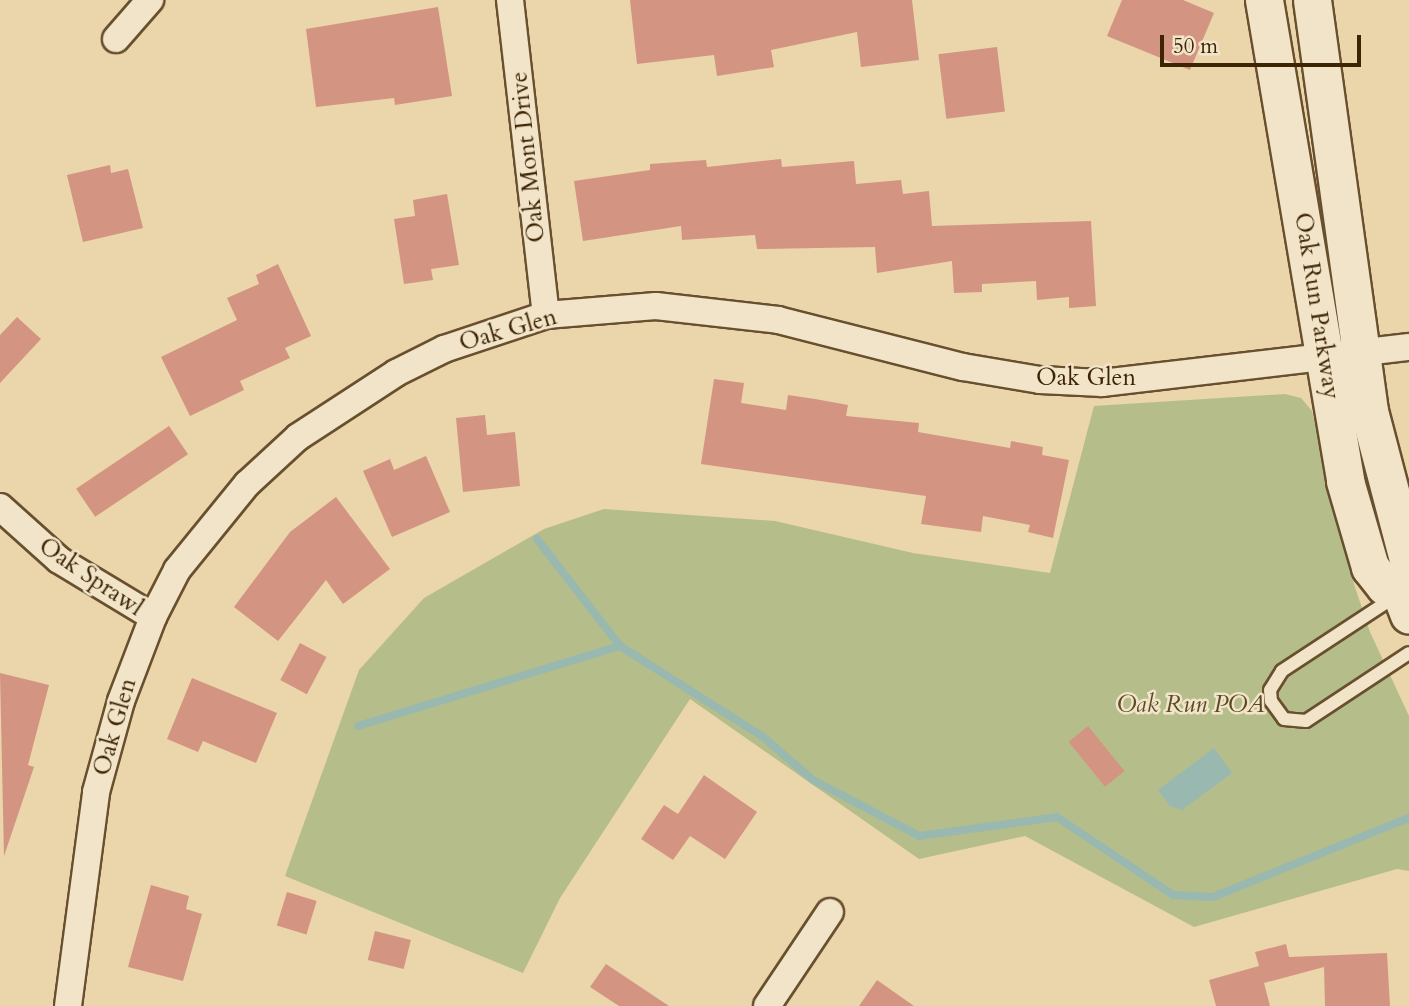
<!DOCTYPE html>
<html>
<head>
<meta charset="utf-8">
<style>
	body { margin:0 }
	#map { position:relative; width:1409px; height:1006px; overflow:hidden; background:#ebd5ab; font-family:Cardo,serif }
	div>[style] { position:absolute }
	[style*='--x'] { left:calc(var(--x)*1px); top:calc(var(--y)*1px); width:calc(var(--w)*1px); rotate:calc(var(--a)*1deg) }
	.green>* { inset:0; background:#b5be8b }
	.water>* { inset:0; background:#99b8af }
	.stream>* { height:8px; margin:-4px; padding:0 4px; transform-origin:4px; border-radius:4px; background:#99b8af }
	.building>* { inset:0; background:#d39482; transform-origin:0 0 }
	.roads { filter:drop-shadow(2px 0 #68502e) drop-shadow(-2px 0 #68502e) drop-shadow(0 2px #68502e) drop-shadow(0 -2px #68502e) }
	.lane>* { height:12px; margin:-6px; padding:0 6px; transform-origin:6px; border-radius:6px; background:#f2e4c8 }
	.street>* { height:26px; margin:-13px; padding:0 13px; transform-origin:13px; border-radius:13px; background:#f2e4c8 }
	.secondary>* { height:37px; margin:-18.5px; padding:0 18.5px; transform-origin:18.5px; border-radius:18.5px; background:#f2e4c8 }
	span { translate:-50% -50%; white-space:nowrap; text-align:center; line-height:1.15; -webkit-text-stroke:5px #f2e4c8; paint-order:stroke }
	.street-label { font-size:24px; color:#3c2404 }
	.park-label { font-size:24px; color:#5a4a26; font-style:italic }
	.scale { position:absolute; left:1160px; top:35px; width:201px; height:32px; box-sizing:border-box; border:4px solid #3c2404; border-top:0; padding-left:9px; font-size:21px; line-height:24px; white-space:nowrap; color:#3c2404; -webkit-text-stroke:5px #f2e4c8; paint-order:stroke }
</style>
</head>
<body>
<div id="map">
	<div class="green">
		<i style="clip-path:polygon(1285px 394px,1301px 398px,1312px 411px,1350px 572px,1370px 632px,1409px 716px,1409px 871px,1397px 869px,1194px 927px,1025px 836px,919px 859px,690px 699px,560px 898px,523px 973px,285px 876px,359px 670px,424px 598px,544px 529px,604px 509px,775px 521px,913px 553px,1050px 573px,1094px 406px)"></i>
	</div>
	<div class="water">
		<i style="clip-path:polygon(1214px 748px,1232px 773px,1182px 810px,1170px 806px,1158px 790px)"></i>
	</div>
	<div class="stream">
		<i style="--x:537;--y:539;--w:135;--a:52.2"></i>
		<i style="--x:620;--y:646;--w:168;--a:32.4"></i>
		<i style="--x:762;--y:736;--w:67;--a:40.8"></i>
		<i style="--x:813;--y:780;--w:120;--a:27.8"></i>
		<i style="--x:919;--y:836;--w:139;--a:-7.8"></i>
		<i style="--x:1057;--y:817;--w:140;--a:33.9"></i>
		<i style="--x:1173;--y:895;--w:40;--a:2.9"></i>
		<i style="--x:1213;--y:897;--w:211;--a:-22"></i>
		<i style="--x:358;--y:726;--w:274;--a:-17"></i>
	</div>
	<div class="building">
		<i style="clip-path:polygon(630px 0,912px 0,919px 60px,861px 67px,857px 32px,771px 50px,774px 67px,717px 76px,714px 55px,637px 64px)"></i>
		<i style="clip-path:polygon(1122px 0,1183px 0,1214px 13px,1190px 70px,1107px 36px)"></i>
		<i style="clip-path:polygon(438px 7px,452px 96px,395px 105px,394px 98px,316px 107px,306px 29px)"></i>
		<i style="left:997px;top:47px;width:65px;height:59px;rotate:83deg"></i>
		<i style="clip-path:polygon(781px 159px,782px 167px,854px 161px,856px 184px,901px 180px,903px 194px,929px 191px,932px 226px,1091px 221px,1096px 306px,1069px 308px,1069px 297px,1037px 300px,1036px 281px,982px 284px,982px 292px,954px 293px,952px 261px,877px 273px,875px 247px,757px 249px,755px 235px,682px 240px,681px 226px,583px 241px,574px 181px,650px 170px,650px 164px,706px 160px,707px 167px)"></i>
		<i style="clip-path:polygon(110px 165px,111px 173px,128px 169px,143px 228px,83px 242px,67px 175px)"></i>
		<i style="clip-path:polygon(447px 194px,459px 265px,431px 269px,433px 280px,404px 284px,394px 219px,415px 216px,413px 200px)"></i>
		<i style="clip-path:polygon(278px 264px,311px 336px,285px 348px,290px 358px,240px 381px,244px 390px,190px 416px,161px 357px,237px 320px,227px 298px,259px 284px,256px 275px)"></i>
		<i style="clip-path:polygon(17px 317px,41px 339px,0 383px,0 335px)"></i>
		<i style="clip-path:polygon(714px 379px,744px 383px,741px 403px,786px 410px,788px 395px,815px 399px,848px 405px,846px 416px,919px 423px,918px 432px,1010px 448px,1011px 441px,1043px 447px,1042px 455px,1069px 460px,1053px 538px,1028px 532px,1030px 525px,983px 516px,981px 532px,921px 524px,926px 496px,701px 464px)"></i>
		<i style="clip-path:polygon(485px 415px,487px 435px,515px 432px,520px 486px,463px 492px,456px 418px)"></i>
		<i style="left:169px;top:426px;width:34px;height:112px;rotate:56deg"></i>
		<i style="clip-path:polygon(426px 456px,450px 512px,392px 537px,363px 471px,390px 459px,394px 470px)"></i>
		<i style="clip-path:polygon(336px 497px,390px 569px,343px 604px,326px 580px,278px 641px,234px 607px,290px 532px)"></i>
		<i style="left:300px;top:643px;width:30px;height:42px;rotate:28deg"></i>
		<i style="clip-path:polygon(0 673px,49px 685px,28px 765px,34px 767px,4px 856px)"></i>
		<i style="clip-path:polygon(192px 678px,277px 713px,256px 763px,203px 741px,198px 752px,167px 739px)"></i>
		<i style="left:1088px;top:726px;width:58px;height:25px;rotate:51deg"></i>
		<i style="clip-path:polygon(704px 775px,757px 812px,725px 859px,690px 836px,673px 860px,641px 839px,664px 805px,678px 814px)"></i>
		<i style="clip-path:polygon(151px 885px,189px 896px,186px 909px,202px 914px,183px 981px,128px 967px)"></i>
		<i style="left:287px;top:892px;width:31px;height:35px;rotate:17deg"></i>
		<i style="left:375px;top:931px;width:37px;height:30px;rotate:14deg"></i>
		<i style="clip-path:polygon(1286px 944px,1289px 957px,1387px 953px,1390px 1006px,1325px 1006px,1324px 967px,1264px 983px,1270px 1006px,1216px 1006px,1209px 980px,1259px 966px,1255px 952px)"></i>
		<i style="clip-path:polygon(606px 964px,669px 1006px,619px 1006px,590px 987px)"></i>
		<i style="clip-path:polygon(877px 980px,914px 1006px,859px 1006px)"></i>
	</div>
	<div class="roads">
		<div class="lane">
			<i style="--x:1393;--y:598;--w:133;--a:146.7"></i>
			<i style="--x:1282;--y:671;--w:22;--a:122"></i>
			<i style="--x:1270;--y:690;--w:11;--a:85"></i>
			<i style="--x:1271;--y:701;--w:22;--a:54"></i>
			<i style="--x:1284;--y:719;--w:22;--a:5"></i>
			<i style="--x:1306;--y:721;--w:123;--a:-33.4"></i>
		</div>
		<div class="street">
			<i style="--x:510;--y:0;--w:317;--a:83.5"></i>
			<i style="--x:116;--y:39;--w:52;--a:-48.9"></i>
			<i style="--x:0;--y:507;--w:79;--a:41.9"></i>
			<i style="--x:59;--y:560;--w:110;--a:31.2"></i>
			<i style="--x:68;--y:1006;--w:216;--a:-82.5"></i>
			<i style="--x:96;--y:792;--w:94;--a:-74.6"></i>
			<i style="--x:121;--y:701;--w:90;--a:-69.1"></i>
			<i style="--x:153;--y:617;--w:53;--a:-62.9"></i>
			<i style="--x:177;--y:570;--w:111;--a:-50.9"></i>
			<i style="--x:247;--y:484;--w:69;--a:-42.7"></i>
			<i style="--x:298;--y:437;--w:117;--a:-33.1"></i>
			<i style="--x:396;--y:373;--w:54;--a:-26.6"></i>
			<i style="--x:444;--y:349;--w:108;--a:-18.4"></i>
			<i style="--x:546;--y:315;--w:110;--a:-4.7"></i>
			<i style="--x:656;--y:306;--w:123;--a:6.5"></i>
			<i style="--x:778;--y:320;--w:191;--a:14.3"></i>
			<i style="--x:963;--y:367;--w:78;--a:9.6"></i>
			<i style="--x:1040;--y:380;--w:62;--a:2.8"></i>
			<i style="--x:1102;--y:383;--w:309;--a:-6.7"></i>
			<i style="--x:767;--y:1006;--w:113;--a:-56.2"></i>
		</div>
		<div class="secondary">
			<i style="--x:1264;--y:0;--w:488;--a:80.4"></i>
			<i style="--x:1345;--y:481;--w:90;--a:73.8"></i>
			<i style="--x:1370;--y:567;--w:24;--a:52"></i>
			<i style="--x:1385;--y:586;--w:18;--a:27"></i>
			<i style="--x:1401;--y:594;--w:22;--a:69"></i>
			<i style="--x:1312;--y:0;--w:415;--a:82.1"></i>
			<i style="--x:1369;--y:411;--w:158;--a:75.3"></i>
		</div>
	</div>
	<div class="street-label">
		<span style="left:528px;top:157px;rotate:-96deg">Oak Mont Drive</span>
		<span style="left:1317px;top:306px;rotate:81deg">Oak Run Parkway</span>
		<span style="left:508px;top:330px;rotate:-16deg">Oak Glen</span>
		<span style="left:1086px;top:378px">Oak Glen</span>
		<span style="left:91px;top:577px;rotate:34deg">Oak Sprawl</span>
		<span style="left:115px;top:727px;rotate:-74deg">Oak Glen</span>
	</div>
	<div class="park-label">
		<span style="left:1191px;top:705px">Oak Run POA</span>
	</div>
	<div class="scale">50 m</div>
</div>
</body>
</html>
